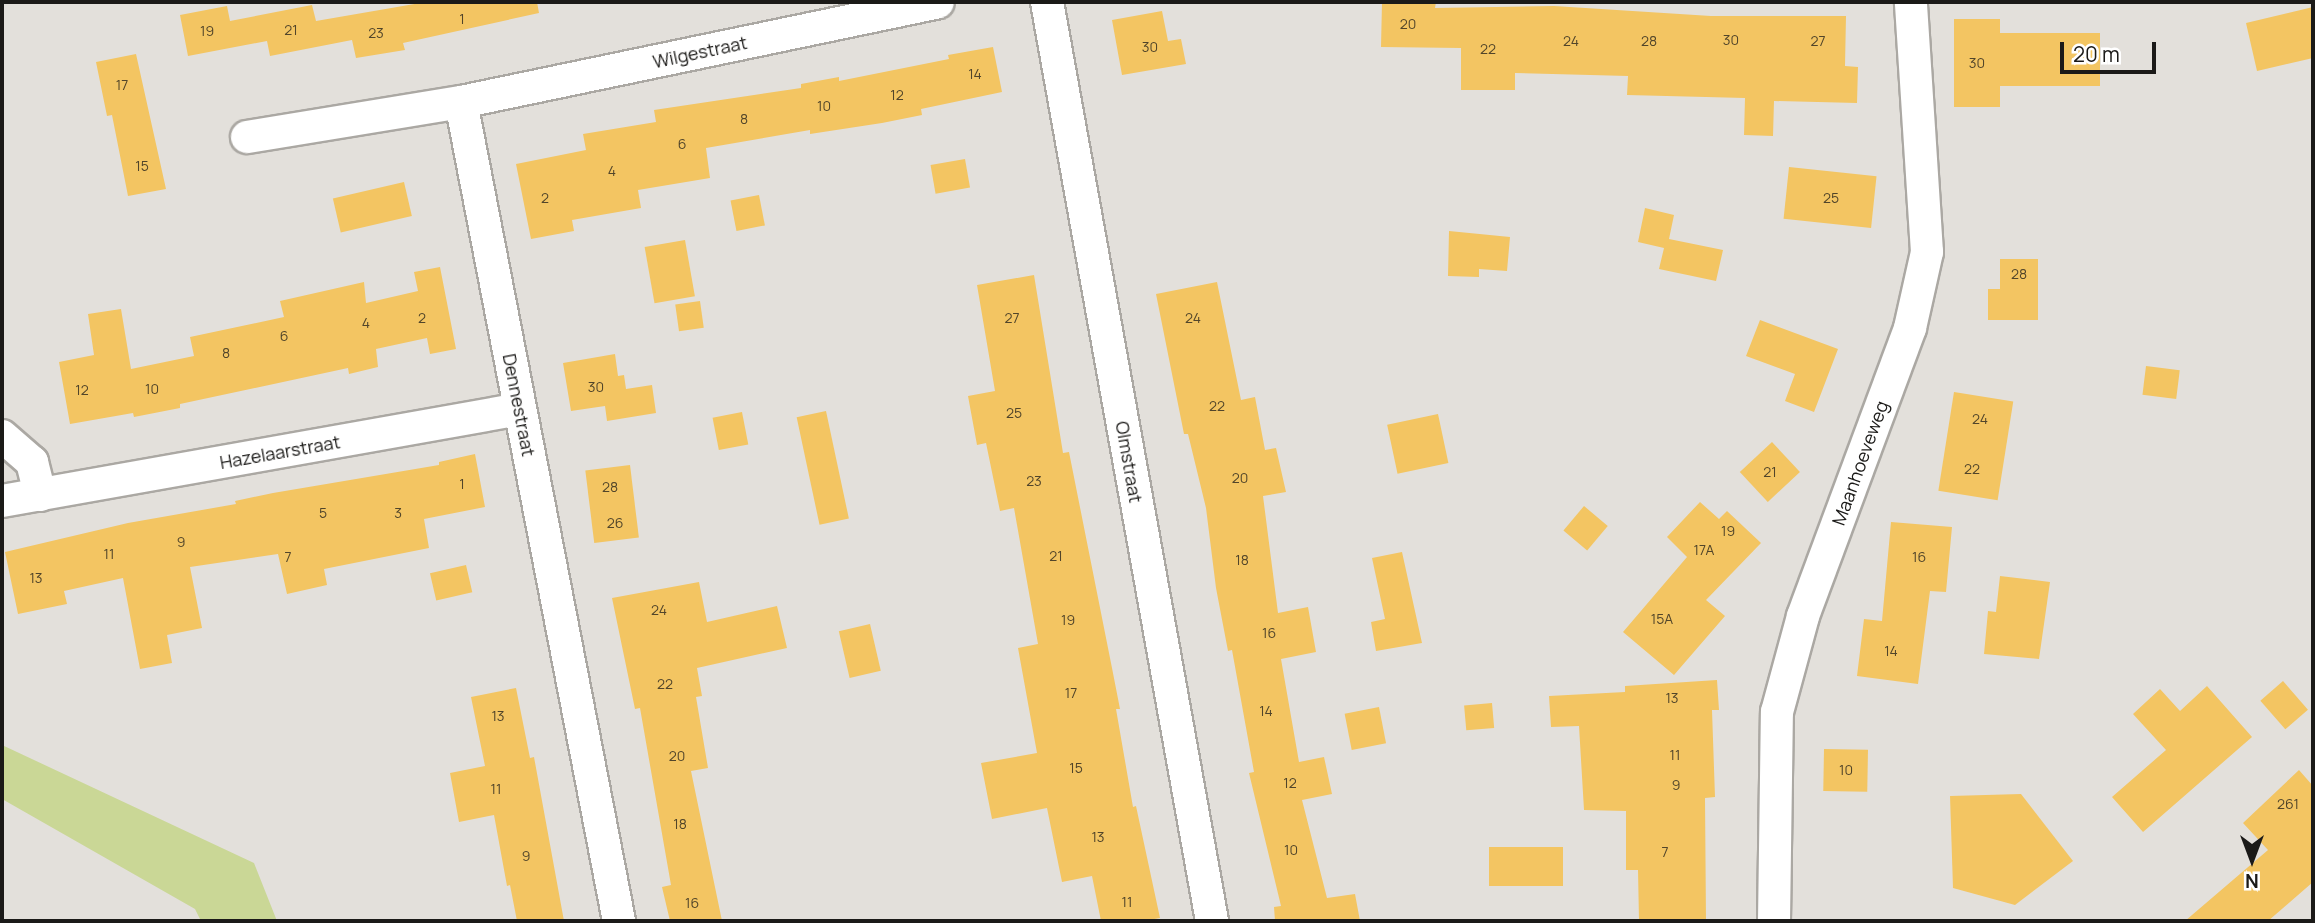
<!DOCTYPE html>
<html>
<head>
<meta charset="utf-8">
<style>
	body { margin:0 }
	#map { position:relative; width:2315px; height:923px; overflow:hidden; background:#e3e0db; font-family:Manrope,sans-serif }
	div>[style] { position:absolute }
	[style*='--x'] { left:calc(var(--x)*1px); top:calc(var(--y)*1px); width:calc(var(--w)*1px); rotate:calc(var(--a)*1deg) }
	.green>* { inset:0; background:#cad796 }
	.building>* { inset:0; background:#f3c562; transform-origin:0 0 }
	.roads { filter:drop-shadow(2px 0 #aba8a3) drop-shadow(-2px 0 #aba8a3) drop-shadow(0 2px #aba8a3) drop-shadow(0 -2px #aba8a3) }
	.street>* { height:32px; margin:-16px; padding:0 16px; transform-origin:16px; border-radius:16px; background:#fff }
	span { translate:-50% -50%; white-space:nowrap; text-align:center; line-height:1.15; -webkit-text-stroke:6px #fff; paint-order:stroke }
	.number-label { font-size:14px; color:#51452a }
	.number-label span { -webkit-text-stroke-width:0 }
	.street-label { font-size:18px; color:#1b1a18 }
	.frame { position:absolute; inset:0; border:4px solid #1b1a18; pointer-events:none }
	.north { position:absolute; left:2217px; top:825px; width:70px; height:70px; -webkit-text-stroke:5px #fff; paint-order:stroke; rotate:180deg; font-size:19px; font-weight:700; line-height:28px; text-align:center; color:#1b1a18 }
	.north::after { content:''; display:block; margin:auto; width:24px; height:32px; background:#1b1a18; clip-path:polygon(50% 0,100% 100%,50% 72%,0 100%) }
	.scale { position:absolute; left:2060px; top:42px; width:96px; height:32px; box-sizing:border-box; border:4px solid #1b1a18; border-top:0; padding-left:9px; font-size:21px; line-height:24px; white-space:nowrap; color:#1b1a18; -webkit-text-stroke:5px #fff; paint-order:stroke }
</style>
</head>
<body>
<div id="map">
	<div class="green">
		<i style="clip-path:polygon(2px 745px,254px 863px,277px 921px,201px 921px,195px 909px,2px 799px)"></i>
	</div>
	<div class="building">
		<i style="clip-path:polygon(426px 2px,537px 2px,539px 13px,403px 43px,405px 50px,356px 58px,352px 40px,270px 56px,267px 41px,188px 56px,180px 15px,227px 6px,230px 21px,312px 5px,316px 21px)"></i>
		<i style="clip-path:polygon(1382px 2px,1436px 2px,1435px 8px,1554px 6px,1711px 16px,1846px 16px,1845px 66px,1858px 67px,1857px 103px,1774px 101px,1773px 136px,1744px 135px,1745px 98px,1627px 95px,1628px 76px,1515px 73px,1515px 90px,1461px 90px,1461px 48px,1381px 47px)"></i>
		<i style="clip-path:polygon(2313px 7px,2313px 58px,2257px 71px,2246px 23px)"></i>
		<i style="clip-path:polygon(1162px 11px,1168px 41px,1181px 39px,1186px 64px,1122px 75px,1112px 20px)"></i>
		<i style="clip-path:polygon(1954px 19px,2000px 19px,2000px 33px,2100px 33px,2100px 86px,2000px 86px,2000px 107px,1954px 107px)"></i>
		<i style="clip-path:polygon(993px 47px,1002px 92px,921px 109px,922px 115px,882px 123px,810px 134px,810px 130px,706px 148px,710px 178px,638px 190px,641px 208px,572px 220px,574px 231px,531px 239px,516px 164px,586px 150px,583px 134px,656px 122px,654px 110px,801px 88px,801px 84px,839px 77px,839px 81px,949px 59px,948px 55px)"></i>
		<i style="clip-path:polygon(136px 54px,166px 189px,128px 196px,112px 115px,107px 116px,96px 62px)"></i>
		<i style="left:965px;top:159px;width:29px;height:35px;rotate:80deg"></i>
		<i style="left:1789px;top:167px;width:88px;height:52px;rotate:6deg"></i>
		<i style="left:404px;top:182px;width:35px;height:73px;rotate:77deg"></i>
		<i style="left:759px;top:195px;width:31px;height:29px;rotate:79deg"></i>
		<i style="clip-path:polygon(1645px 208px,1674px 215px,1669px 239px,1723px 250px,1716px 281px,1659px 269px,1664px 248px,1638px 242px)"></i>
		<i style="clip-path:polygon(1449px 231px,1510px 237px,1507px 271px,1479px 269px,1479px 277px,1448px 276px)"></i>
		<i style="left:685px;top:240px;width:57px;height:41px;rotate:80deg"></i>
		<i style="clip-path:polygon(2000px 259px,2038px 259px,2038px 320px,1988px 320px,1988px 289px,2000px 289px)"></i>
		<i style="clip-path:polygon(440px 267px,456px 349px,430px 354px,427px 338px,399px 344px,376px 349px,378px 367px,349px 374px,348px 368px,180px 404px,180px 408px,134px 417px,133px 413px,70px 424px,59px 362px,94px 355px,88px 314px,121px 309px,131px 369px,194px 356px,190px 337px,284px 317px,280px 301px,364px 282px,366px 303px,418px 291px,414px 272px)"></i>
		<i style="clip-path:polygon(1034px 275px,1063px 453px,1069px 452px,1112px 668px,1120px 709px,1116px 709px,1133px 807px,1136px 806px,1160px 918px,1143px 921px,1101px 921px,1092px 876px,1062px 882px,1047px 808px,992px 819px,981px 763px,1037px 753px,1018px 648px,1038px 644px,1014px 508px,1000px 511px,986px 443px,977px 445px,968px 396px,995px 391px,977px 285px)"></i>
		<i style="clip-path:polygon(1217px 282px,1241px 400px,1255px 397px,1265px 450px,1276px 448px,1286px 492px,1263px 496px,1278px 613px,1308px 607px,1316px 652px,1281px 659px,1299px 762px,1324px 757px,1332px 794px,1302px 800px,1327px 898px,1355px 894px,1360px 921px,1275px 921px,1274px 907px,1281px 906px,1249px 773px,1254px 772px,1232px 650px,1228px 651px,1216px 588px,1206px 508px,1188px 434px,1184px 434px,1156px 294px)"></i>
		<i style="left:700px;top:301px;width:27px;height:25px;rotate:82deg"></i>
		<i style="clip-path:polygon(1760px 320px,1838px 349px,1814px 412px,1785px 401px,1795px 374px,1746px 356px)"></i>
		<i style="clip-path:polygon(615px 354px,618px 376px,624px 375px,626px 389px,652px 385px,656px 413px,607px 421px,605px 406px,571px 411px,563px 363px)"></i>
		<i style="left:2146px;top:366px;width:34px;height:29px;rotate:7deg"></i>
		<i style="left:1954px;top:392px;width:60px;height:100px;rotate:9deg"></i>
		<i style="left:826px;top:411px;width:110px;height:30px;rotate:78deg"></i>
		<i style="left:742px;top:412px;width:33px;height:30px;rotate:79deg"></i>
		<i style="left:1438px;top:414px;width:50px;height:52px;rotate:78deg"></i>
		<i style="left:1772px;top:442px;width:41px;height:44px;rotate:47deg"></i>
		<i style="clip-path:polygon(475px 454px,485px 507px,424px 519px,429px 548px,324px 569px,327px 585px,287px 594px,278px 554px,190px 567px,202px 628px,167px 635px,172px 663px,140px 669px,123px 578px,64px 591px,67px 604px,18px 614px,5px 552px,128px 523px,236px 504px,235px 501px,273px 493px,439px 465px,439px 462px)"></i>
		<i style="left:630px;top:465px;width:73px;height:45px;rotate:83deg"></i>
		<i style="clip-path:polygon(1700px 502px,1719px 519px,1727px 511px,1761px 543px,1706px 600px,1725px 616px,1674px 675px,1623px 632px,1687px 557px,1667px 537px)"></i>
		<i style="left:1584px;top:506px;width:31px;height:32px;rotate:40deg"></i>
		<i style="clip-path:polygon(1891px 522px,1952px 527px,1946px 592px,1930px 591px,1918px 684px,1857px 676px,1864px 619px,1882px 621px)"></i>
		<i style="clip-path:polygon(1402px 552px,1422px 643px,1376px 651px,1371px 622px,1385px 619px,1372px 558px)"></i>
		<i style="left:466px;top:565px;width:28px;height:37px;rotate:77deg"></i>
		<i style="clip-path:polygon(2000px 576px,2050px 582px,2039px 659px,1984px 654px,1988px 611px,1996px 612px)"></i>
		<i style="clip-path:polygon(699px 582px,707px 622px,777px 606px,787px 648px,697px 668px,702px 696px,696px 697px,708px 768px,691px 771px,722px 921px,670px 921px,662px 887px,671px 885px,640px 708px,635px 709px,612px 598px)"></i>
		<i style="left:870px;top:624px;width:48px;height:32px;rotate:77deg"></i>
		<i style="clip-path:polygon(1717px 680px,1719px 710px,1712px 710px,1715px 797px,1705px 798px,1706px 921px,1639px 921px,1638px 870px,1626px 870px,1626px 811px,1584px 810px,1579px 726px,1551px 727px,1549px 696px,1625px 692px,1625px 686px)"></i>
		<i style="left:2283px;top:681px;width:38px;height:30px;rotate:49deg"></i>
		<i style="clip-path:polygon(2207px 686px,2252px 737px,2143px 832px,2112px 797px,2166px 750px,2133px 714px,2160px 689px,2180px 711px)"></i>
		<i style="clip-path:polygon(516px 688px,530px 758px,534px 757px,564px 921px,517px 921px,510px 885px,507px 886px,494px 815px,459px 822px,450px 773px,485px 766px,471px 697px)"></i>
		<i style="left:1492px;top:703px;width:25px;height:28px;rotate:85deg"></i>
		<i style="left:1379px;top:707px;width:37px;height:35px;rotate:79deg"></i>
		<i style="left:1824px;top:749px;width:44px;height:42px;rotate:1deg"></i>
		<i style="clip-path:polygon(2299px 770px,2313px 786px,2313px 882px,2268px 921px,2185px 921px,2268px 850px,2243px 823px)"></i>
		<i style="clip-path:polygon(2021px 794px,2073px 861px,2015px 905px,1953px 888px,1950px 796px)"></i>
		<i style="left:1489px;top:847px;width:74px;height:39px"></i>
	</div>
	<div class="roads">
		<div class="street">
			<i style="--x:1047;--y:2;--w:934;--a:79.82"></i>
			<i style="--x:461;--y:102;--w:487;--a:-11.8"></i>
			<i style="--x:247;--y:137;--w:217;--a:-9.3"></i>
			<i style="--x:461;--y:102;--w:834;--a:79.08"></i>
			<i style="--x:2;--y:436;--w:40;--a:41"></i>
			<i style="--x:32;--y:462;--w:34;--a:76"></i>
			<i style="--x:2;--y:501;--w:526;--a:-10.07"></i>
			<i style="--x:1774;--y:921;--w:209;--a:-89.2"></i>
			<i style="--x:1777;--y:712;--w:99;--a:-74.8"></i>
			<i style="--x:1803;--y:616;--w:307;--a:-69.6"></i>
			<i style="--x:1910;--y:328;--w:78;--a:-77.4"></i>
			<i style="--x:1927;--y:252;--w:251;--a:-93.7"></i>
		</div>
	</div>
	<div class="number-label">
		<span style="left:462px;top:19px">1</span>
		<span style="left:1408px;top:24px">20</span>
		<span style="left:291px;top:30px">21</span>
		<span style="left:207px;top:31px">19</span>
		<span style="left:376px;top:33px">23</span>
		<span style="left:1731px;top:40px">30</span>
		<span style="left:1571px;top:41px">24</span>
		<span style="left:1649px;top:41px">28</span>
		<span style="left:1818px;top:41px">27</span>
		<span style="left:1150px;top:47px">30</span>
		<span style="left:1488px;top:49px">22</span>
		<span style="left:1977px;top:63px">30</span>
		<span style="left:975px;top:74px">14</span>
		<span style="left:122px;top:85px">17</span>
		<span style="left:897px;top:95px">12</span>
		<span style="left:824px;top:106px">10</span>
		<span style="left:744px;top:119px">8</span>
		<span style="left:682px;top:144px">6</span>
		<span style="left:142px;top:166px">15</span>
		<span style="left:612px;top:171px">4</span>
		<span style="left:545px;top:198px">2</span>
		<span style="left:1831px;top:198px">25</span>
		<span style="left:2019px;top:274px">28</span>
		<span style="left:422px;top:318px">2</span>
		<span style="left:1012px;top:318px">27</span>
		<span style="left:1193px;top:318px">24</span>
		<span style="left:366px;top:323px">4</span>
		<span style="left:284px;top:336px">6</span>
		<span style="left:226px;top:353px">8</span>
		<span style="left:596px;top:387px">30</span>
		<span style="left:152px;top:389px">10</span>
		<span style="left:82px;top:390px">12</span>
		<span style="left:1217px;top:406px">22</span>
		<span style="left:1014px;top:413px">25</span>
		<span style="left:1980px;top:419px">24</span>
		<span style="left:1972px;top:469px">22</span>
		<span style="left:1770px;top:472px">21</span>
		<span style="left:1240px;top:478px">20</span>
		<span style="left:1034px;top:481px">23</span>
		<span style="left:462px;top:484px">1</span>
		<span style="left:610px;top:487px">28</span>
		<span style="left:323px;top:513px">5</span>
		<span style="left:398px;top:513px">3</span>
		<span style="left:615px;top:523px">26</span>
		<span style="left:1728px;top:531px">19</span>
		<span style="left:181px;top:542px">9</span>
		<span style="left:1704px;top:550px">17A</span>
		<span style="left:109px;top:554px">11</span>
		<span style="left:1056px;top:556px">21</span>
		<span style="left:288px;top:557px">7</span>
		<span style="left:1919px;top:557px">16</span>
		<span style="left:1242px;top:560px">18</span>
		<span style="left:36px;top:578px">13</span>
		<span style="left:659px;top:610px">24</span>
		<span style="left:1662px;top:619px">15A</span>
		<span style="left:1068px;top:620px">19</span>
		<span style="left:1269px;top:633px">16</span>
		<span style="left:1891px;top:651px">14</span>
		<span style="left:665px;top:684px">22</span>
		<span style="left:1071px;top:693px">17</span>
		<span style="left:1672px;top:698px">13</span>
		<span style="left:1266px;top:711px">14</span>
		<span style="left:498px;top:716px">13</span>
		<span style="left:1675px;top:755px">11</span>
		<span style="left:677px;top:756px">20</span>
		<span style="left:1076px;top:768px">15</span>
		<span style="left:1846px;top:770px">10</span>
		<span style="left:1290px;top:783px">12</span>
		<span style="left:1676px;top:785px">9</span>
		<span style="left:496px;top:789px">11</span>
		<span style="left:2288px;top:804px">261</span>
		<span style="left:680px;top:824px">18</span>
		<span style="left:1098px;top:837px">13</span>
		<span style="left:1291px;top:850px">10</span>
		<span style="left:1665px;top:852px">7</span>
		<span style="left:526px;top:856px">9</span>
		<span style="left:1127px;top:902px">11</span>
		<span style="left:692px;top:903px">16</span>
	</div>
	<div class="street-label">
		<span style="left:700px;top:52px;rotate:-12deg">Wilgestraat</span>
		<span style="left:519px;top:405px;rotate:79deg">Dennestraat</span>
		<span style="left:280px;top:452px;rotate:-10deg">Hazelaarstraat</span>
		<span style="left:1129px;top:462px;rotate:80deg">Olmstraat</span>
		<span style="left:1860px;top:463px;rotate:-70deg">Maanhoeveweg</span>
	</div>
	<div class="frame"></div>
	<div class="north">N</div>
	<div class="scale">20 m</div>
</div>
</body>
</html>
